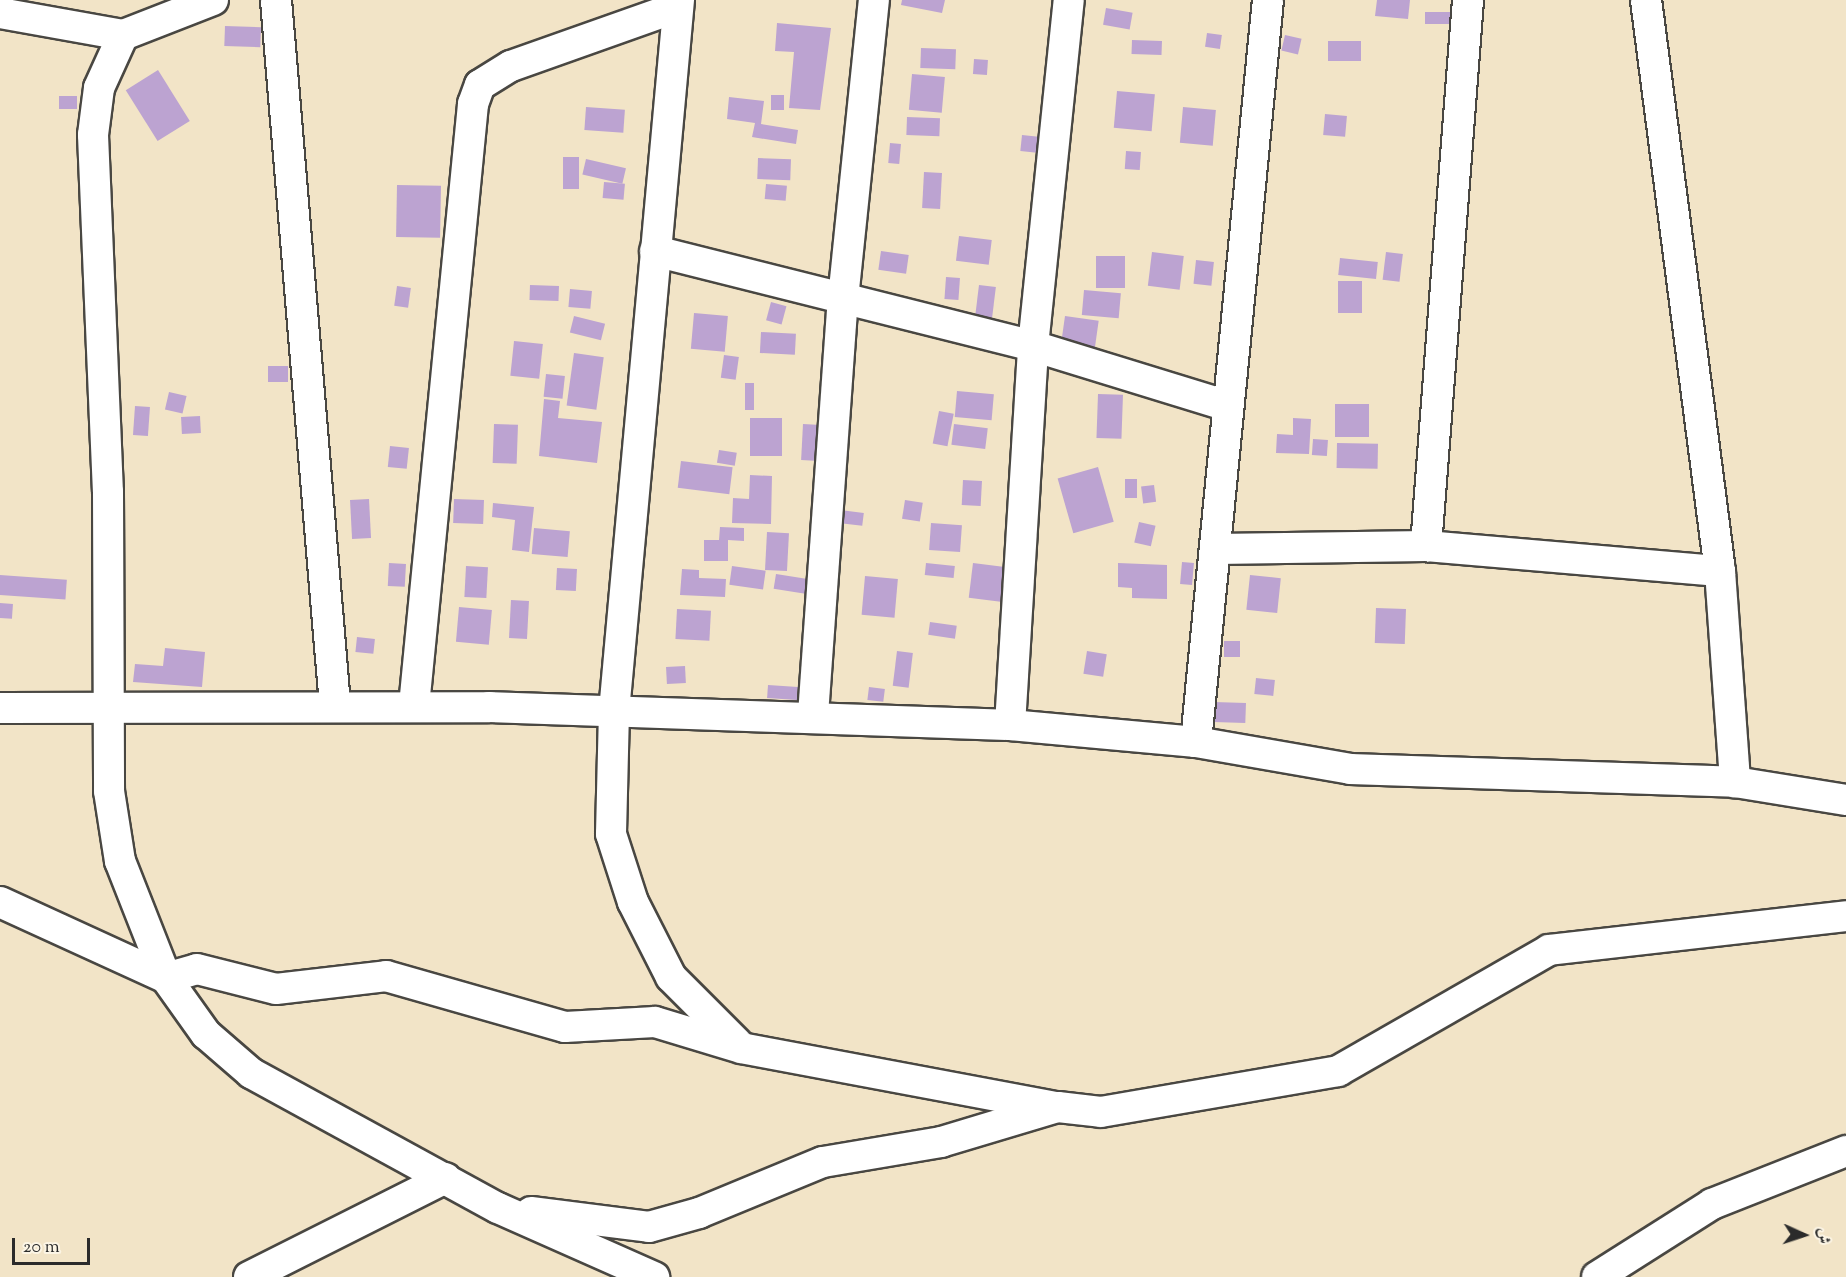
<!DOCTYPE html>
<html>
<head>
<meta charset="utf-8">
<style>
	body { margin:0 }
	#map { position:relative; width:1846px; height:1277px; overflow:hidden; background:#f2e4c7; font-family:"Sorts Mill Goudy",Amiri,serif }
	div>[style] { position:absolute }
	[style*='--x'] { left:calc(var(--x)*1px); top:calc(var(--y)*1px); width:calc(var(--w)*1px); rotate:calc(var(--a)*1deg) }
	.building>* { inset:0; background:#bca3d1; transform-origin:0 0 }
	.roads { filter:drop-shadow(2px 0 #494742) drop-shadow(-2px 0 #494742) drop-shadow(0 2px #494742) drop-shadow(0 -2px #494742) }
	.street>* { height:30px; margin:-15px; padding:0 15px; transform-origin:15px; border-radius:15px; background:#fff }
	span { translate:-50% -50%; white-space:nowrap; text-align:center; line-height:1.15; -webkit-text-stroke:4.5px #fcf5e5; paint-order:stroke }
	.north { position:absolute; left:1774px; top:1205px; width:60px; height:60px; -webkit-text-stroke:4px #fcf5e5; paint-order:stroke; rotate:93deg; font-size:16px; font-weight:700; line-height:24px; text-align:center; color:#2b2b2b }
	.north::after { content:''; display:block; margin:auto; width:21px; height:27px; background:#2b2b2b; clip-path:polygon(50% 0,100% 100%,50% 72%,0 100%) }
	.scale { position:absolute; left:12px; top:1238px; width:78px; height:27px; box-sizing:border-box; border:3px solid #2b2b2b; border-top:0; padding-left:8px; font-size:18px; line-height:21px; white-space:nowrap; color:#2b2b2b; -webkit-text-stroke:4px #fcf5e5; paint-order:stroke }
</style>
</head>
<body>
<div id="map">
	<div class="building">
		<i style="clip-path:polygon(902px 0,945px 0,942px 13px,901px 5px)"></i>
		<i style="clip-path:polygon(1377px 0,1410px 0,1408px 19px,1375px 16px)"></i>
		<i style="left:1106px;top:8px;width:27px;height:17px;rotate:10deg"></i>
		<i style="left:1425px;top:12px;width:25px;height:12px"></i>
		<i style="clip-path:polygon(777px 23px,831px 28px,820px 110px,789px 108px,794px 52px,775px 51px)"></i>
		<i style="left:225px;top:26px;width:36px;height:20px;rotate:2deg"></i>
		<i style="left:1207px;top:33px;width:15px;height:14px;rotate:8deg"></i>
		<i style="left:1285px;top:35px;width:17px;height:16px;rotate:13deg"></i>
		<i style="left:1132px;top:40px;width:30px;height:14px;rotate:2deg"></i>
		<i style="left:1328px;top:41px;width:33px;height:20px"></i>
		<i style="left:921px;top:48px;width:35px;height:20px;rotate:2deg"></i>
		<i style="left:974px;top:59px;width:14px;height:15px;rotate:4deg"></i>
		<i style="left:158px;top:70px;width:60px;height:38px;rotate:58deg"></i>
		<i style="left:912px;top:74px;width:33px;height:36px;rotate:5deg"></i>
		<i style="left:1117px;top:91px;width:38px;height:37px;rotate:5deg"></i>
		<i style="left:771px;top:95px;width:13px;height:15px"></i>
		<i style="left:59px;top:96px;width:18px;height:13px"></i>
		<i style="clip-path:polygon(729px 97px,764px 101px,761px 124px,798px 130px,796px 144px,752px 137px,755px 123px,727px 119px)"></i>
		<i style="left:586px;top:107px;width:39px;height:23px;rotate:4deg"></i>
		<i style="left:1183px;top:107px;width:33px;height:36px;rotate:5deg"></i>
		<i style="left:1325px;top:114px;width:22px;height:21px;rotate:5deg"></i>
		<i style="left:907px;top:117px;width:33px;height:18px;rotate:2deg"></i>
		<i style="left:1022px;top:135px;width:19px;height:16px;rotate:6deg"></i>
		<i style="left:890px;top:143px;width:11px;height:20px;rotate:5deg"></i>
		<i style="left:1126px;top:151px;width:15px;height:18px;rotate:4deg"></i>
		<i style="left:563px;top:157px;width:16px;height:32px"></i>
		<i style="left:758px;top:158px;width:33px;height:21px;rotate:2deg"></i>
		<i style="left:586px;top:159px;width:41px;height:16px;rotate:13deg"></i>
		<i style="left:924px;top:172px;width:18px;height:36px;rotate:3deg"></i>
		<i style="left:604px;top:182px;width:21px;height:16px;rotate:5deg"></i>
		<i style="left:766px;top:184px;width:21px;height:15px;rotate:5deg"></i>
		<i style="left:397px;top:185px;width:44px;height:52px;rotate:1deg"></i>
		<i style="left:959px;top:236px;width:33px;height:25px;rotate:7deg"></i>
		<i style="left:881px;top:251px;width:28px;height:19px;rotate:8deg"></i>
		<i style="left:1152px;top:252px;width:32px;height:34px;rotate:7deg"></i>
		<i style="left:1386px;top:252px;width:17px;height:28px;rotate:7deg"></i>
		<i style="left:1096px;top:256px;width:29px;height:32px"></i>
		<i style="left:1340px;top:258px;width:38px;height:17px;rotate:6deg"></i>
		<i style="left:1196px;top:260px;width:18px;height:24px;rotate:6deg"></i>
		<i style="left:946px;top:277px;width:14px;height:22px;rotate:4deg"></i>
		<i style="left:1338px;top:281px;width:24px;height:32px"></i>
		<i style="left:530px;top:285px;width:29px;height:15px;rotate:2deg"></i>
		<i style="left:979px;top:285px;width:17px;height:32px;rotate:7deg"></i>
		<i style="left:397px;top:286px;width:14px;height:20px;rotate:8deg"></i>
		<i style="left:570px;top:289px;width:22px;height:18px;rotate:5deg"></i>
		<i style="left:1084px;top:290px;width:37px;height:25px;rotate:5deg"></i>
		<i style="left:771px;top:302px;width:16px;height:19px;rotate:15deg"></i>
		<i style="left:694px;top:313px;width:34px;height:36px;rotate:5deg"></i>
		<i style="left:574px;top:316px;width:32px;height:17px;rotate:14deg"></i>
		<i style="left:1065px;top:316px;width:34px;height:32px;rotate:8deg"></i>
		<i style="left:761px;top:332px;width:35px;height:21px;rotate:3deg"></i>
		<i style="left:514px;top:341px;width:29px;height:35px;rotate:6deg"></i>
		<i style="left:574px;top:353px;width:30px;height:53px;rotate:8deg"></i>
		<i style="left:724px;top:355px;width:15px;height:23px;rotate:8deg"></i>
		<i style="left:268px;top:366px;width:20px;height:16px"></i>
		<i style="left:546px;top:374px;width:19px;height:23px;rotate:6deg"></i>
		<i style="left:745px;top:383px;width:9px;height:27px"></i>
		<i style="left:957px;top:391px;width:37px;height:26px;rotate:5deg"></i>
		<i style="left:169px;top:392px;width:18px;height:18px;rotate:13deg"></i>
		<i style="left:1098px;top:394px;width:25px;height:44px;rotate:2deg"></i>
		<i style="clip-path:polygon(544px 399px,560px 401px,558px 418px,602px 422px,597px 463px,539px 456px)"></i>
		<i style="left:1335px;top:404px;width:34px;height:33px"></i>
		<i style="left:135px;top:406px;width:15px;height:29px;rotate:4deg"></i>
		<i style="left:939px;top:411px;width:15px;height:33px;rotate:11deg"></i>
		<i style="left:200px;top:416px;width:17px;height:19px;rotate:87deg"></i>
		<i style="left:750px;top:418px;width:32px;height:38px"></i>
		<i style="clip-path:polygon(1293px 418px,1311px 419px,1309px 454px,1276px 453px,1277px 434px,1293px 435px)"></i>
		<i style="left:494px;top:424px;width:24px;height:39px;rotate:2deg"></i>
		<i style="left:803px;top:424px;width:18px;height:36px;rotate:3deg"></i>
		<i style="left:954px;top:424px;width:34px;height:21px;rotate:7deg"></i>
		<i style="left:1313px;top:439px;width:15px;height:16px;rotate:4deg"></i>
		<i style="left:1337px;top:443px;width:41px;height:25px;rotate:1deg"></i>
		<i style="left:390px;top:446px;width:19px;height:21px;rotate:6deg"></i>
		<i style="left:719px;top:450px;width:18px;height:13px;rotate:9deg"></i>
		<i style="left:681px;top:461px;width:52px;height:27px;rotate:7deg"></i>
		<i style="left:1098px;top:467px;width:57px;height:42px;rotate:74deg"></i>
		<i style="clip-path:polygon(750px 475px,772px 476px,771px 524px,732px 523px,733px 498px,749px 499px)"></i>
		<i style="left:1125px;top:479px;width:12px;height:19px"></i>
		<i style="left:963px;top:480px;width:19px;height:25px;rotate:3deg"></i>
		<i style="left:1154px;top:485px;width:17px;height:13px;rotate:83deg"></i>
		<i style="left:369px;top:499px;width:39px;height:19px;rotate:87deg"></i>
		<i style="left:454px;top:499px;width:30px;height:24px;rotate:2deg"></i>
		<i style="left:905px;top:500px;width:18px;height:19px;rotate:9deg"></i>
		<i style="clip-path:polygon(493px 503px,534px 507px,529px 552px,512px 550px,515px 520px,492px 517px)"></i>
		<i style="left:840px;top:510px;width:24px;height:13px;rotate:7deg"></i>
		<i style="left:1139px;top:522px;width:17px;height:21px;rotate:13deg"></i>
		<i style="left:931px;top:523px;width:31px;height:27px;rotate:4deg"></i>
		<i style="clip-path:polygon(720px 527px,744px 528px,744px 541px,728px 540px,728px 561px,704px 561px,704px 540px,719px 540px)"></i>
		<i style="left:534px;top:528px;width:36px;height:26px;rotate:5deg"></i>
		<i style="left:767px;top:532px;width:22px;height:38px;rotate:3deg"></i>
		<i style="left:1182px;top:562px;width:12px;height:22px;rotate:5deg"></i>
		<i style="left:389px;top:563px;width:17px;height:23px;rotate:3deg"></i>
		<i style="left:926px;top:563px;width:29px;height:12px;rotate:6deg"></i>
		<i style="left:973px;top:563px;width:32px;height:35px;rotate:7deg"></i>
		<i style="clip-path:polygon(1118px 563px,1167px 565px,1167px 599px,1132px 598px,1132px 588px,1118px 587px)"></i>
		<i style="left:466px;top:566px;width:22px;height:31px;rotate:3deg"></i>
		<i style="left:732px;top:566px;width:34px;height:19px;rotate:8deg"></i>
		<i style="left:557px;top:568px;width:20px;height:22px;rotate:3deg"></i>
		<i style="clip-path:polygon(682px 569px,699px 570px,699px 578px,726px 579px,725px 597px,680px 595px)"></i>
		<i style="left:776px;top:574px;width:32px;height:15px;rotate:9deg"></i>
		<i style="left:0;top:575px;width:67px;height:20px;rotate:4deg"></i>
		<i style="left:1250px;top:575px;width:31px;height:35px;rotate:6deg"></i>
		<i style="left:865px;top:576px;width:33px;height:39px;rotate:5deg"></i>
		<i style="left:511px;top:600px;width:18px;height:38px;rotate:3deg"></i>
		<i style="left:0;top:603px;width:13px;height:15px;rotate:4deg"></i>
		<i style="left:459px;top:607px;width:33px;height:35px;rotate:5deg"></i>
		<i style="left:1376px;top:608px;width:30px;height:35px;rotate:2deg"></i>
		<i style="left:677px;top:609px;width:34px;height:30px;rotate:3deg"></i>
		<i style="left:930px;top:622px;width:27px;height:13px;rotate:8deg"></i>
		<i style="left:357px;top:637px;width:18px;height:15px;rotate:6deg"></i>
		<i style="left:1224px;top:641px;width:16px;height:16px"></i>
		<i style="clip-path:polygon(165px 648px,205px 652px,202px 687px,133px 682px,135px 664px,163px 666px)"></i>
		<i style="left:897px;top:651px;width:16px;height:35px;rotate:7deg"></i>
		<i style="left:1087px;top:651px;width:20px;height:23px;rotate:9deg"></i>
		<i style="left:685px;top:666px;width:17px;height:19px;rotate:87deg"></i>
		<i style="left:1256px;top:678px;width:19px;height:16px;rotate:6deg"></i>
		<i style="left:768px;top:685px;width:30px;height:13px;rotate:4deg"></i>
		<i style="left:869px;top:687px;width:16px;height:13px;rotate:7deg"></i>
		<i style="left:1214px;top:702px;width:32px;height:20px;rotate:2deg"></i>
	</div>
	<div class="roads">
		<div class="street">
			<i style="--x:213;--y:0;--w:97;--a:158.7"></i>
			<i style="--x:123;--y:35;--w:58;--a:114.4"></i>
			<i style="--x:99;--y:88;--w:47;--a:97.3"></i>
			<i style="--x:93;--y:135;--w:357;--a:87.6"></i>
			<i style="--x:108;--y:492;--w:299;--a:89.8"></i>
			<i style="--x:109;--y:791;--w:71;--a:81.1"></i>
			<i style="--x:120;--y:861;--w:126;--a:68.5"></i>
			<i style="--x:166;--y:978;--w:69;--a:54.5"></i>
			<i style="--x:206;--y:1034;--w:60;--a:40.9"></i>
			<i style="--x:251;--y:1073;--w:281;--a:28.7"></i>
			<i style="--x:498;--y:1208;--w:171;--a:23.9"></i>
			<i style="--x:276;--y:0;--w:708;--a:85.22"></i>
			<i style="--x:679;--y:0;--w:714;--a:95.22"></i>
			<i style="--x:614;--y:711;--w:123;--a:91.4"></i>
			<i style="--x:611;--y:834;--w:71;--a:72.1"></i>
			<i style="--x:633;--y:902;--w:84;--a:63.1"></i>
			<i style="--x:671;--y:977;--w:93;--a:45"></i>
			<i style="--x:1468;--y:0;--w:548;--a:94.4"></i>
			<i style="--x:1426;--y:546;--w:295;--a:4.9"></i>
			<i style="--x:1646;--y:0;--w:576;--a:82.62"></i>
			<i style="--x:1720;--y:571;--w:212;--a:85.9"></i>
			<i style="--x:0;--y:13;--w:125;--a:10.1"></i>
			<i style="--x:655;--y:251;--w:390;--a:14.1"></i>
			<i style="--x:1033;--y:346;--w:204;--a:17.1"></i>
			<i style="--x:1216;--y:549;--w:210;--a:-0.8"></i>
			<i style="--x:414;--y:706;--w:605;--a:-84.4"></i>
			<i style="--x:473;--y:104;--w:20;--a:-70"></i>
			<i style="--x:480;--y:85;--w:36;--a:-32"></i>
			<i style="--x:511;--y:66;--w:177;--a:-19.5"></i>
			<i style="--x:0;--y:708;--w:489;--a:-0.1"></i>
			<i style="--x:489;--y:707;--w:521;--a:1.98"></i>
			<i style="--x:1010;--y:725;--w:187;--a:5.2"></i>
			<i style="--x:1196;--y:742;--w:156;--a:9.9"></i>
			<i style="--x:1350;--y:769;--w:385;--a:1.9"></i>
			<i style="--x:1735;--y:782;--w:112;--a:9.2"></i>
			<i style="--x:813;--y:715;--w:417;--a:-85.9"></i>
			<i style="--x:843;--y:299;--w:301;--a:-84.1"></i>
			<i style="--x:1010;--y:725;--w:380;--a:-86.5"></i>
			<i style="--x:1033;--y:346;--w:348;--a:-84.1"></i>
			<i style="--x:1196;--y:742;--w:745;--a:-84.46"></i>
			<i style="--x:0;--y:902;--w:183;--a:24.6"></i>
			<i style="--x:166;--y:978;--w:32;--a:-16"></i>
			<i style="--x:197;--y:969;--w:81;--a:14.2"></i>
			<i style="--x:276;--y:989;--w:111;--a:-6.7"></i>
			<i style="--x:386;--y:976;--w:186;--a:15.9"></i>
			<i style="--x:565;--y:1027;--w:90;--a:-3.2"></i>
			<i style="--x:655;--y:1022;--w:90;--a:16.8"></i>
			<i style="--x:741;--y:1048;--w:316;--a:10.6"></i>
			<i style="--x:531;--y:1212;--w:119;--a:7.2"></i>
			<i style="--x:649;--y:1227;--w:52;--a:-15.6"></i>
			<i style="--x:699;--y:1213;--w:134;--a:-22.4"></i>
			<i style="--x:823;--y:1162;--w:120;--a:-9.6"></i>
			<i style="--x:941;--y:1142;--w:122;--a:-16.7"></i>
			<i style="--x:1058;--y:1107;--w:43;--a:6.6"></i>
			<i style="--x:1101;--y:1112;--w:241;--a:-9.8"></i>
			<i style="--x:1338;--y:1071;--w:243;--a:-29.8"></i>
			<i style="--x:1549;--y:950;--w:299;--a:-6.5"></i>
			<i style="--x:249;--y:1277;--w:220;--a:-26.7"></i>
			<i style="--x:1597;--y:1277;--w:136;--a:-32.4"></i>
			<i style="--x:1712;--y:1204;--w:144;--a:-21.6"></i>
		</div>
	</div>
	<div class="north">ش</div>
	<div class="scale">20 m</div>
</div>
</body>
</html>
